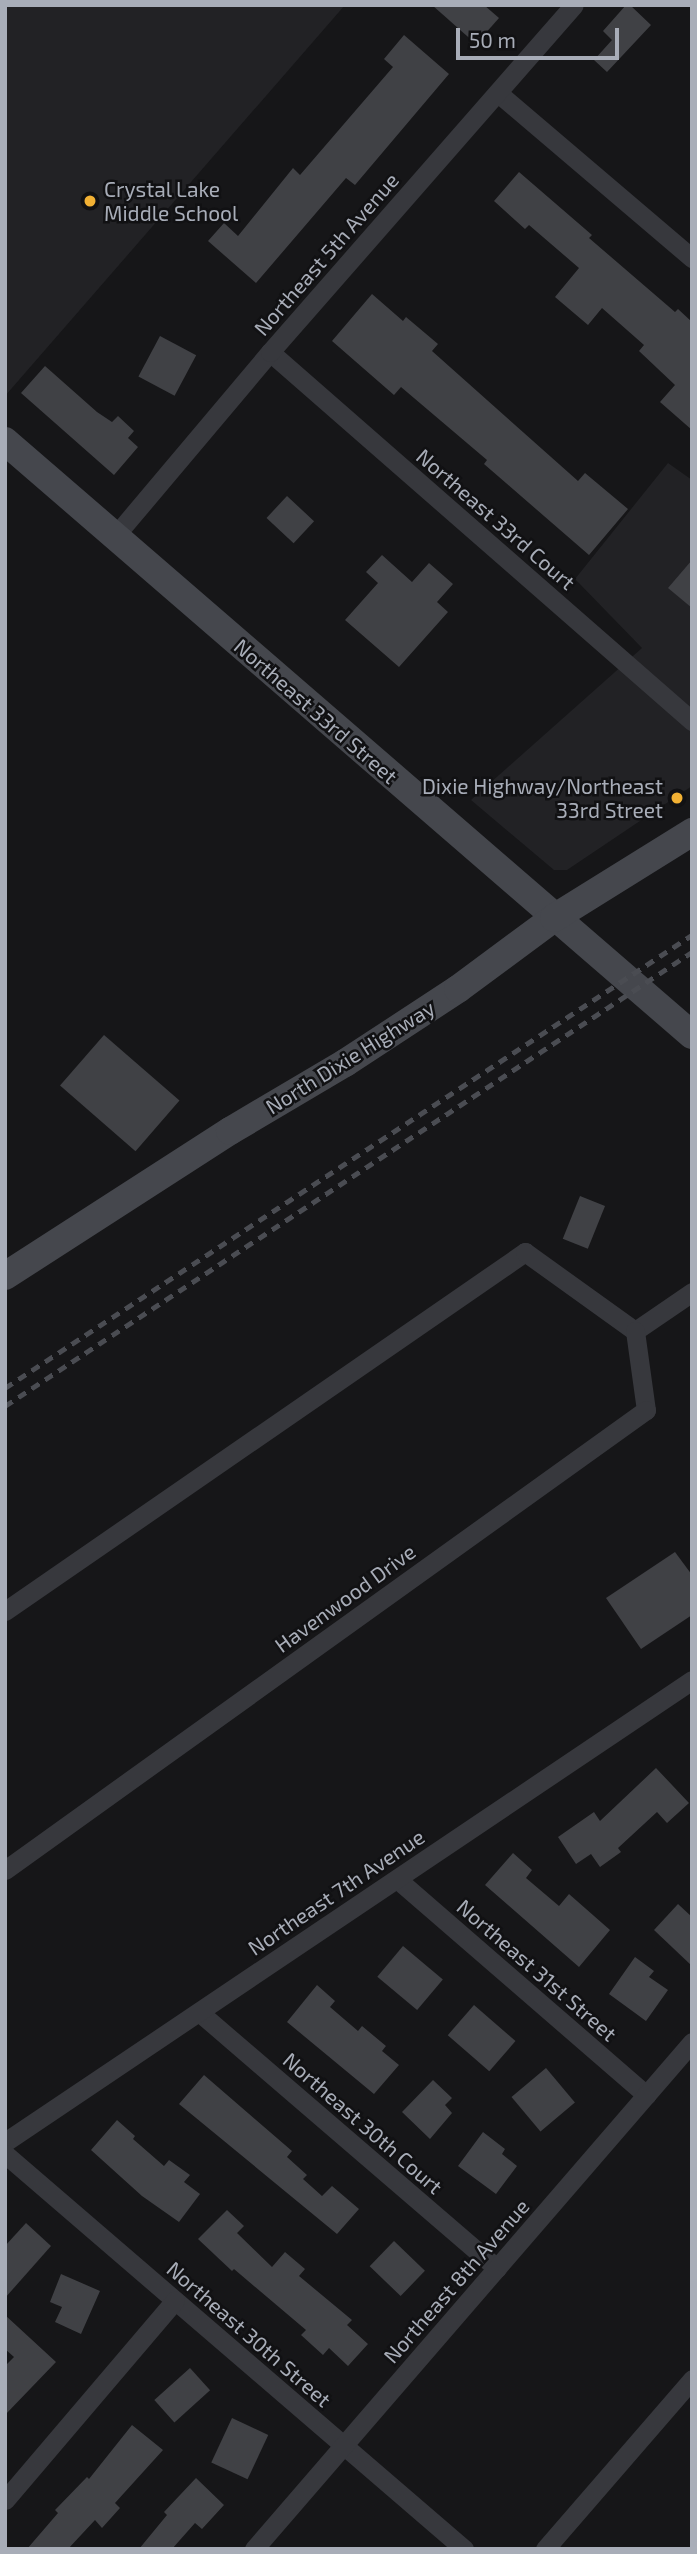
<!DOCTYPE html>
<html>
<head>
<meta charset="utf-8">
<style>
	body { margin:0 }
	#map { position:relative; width:697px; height:2554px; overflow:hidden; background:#161618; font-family:"Exo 2",sans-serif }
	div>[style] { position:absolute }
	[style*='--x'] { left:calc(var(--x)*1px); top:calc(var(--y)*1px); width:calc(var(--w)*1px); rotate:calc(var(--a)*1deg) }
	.built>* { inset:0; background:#222225 }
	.building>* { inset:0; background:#404145; transform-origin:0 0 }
	.street>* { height:19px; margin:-9.5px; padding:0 9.5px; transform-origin:9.5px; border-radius:9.5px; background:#37383d }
	.secondary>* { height:28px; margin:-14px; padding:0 14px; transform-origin:14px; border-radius:14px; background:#45474d }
	.rail>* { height:5px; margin-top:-2.5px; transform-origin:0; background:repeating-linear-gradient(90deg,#4a4c52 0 9px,transparent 0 16px) }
	.dots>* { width:19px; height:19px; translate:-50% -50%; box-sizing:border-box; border:4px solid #111113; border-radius:50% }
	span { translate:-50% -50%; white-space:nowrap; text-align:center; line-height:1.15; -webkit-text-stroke:5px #111113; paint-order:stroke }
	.poi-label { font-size:21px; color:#a8adb8 }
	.left { translate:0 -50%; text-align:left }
	.right { translate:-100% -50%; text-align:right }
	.street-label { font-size:21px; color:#a8adb8 }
	.frame { position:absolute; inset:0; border:7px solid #a8adb8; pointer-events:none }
	.scale { position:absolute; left:456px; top:28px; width:163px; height:32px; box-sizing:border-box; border:4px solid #a8adb8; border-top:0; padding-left:9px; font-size:21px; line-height:24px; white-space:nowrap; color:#a8adb8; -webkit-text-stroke:5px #111113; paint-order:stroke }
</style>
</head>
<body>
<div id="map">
	<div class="built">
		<i style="clip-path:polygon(5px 5px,345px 5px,5px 396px)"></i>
		<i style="clip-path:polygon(668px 463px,692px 480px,692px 786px,567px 870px,554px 870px,471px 800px,642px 648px,575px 579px)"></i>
	</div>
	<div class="building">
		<i style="clip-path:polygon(432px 5px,484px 5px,499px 18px,476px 44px)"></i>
		<i style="clip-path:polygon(626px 5px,630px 5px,651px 25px,607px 72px,594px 60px,612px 40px,603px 31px)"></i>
		<i style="clip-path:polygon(404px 35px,449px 74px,355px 185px,346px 178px,256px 283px,208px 241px,224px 223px,238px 236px,293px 168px,300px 175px,393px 67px,384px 59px)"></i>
		<i style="clip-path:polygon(519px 172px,592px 235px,589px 238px,675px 312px,678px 309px,692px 322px,692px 430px,660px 402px,675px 385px,639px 351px,644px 345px,602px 308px,588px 325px,555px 297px,579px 268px,529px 225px,525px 229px,494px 201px)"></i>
		<i style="clip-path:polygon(372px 294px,403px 321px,406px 317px,438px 344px,432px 351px,578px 481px,585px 473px,628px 509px,589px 555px,484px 464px,487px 460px,401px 387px,394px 395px,332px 341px)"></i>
		<i style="left:160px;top:336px;width:41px;height:46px;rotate:28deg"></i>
		<i style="clip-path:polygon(45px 366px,97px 412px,112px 422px,118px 416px,134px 431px,128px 438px,138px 447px,114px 475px,21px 393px)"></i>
		<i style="left:287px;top:496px;width:37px;height:30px;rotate:43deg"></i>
		<i style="clip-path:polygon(382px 555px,412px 582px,429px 563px,453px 584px,437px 602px,448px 612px,399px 667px,345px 620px,378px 583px,366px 572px)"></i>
		<i style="clip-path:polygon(692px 560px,692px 608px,668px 588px)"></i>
		<i style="left:104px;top:1035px;width:100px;height:67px;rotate:41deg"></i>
		<i style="left:580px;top:1196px;width:27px;height:46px;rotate:22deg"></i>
		<i style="clip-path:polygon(675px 1552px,692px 1575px,692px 1615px,641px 1649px,606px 1598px)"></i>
		<i style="clip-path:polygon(656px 1768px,689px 1803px,667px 1823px,657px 1812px,618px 1848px,621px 1852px,600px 1867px,591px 1854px,576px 1864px,558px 1837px,594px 1812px,600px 1821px)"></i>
		<i style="clip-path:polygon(513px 1853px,532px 1870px,526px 1878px,559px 1906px,569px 1894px,610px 1930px,579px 1967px,485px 1885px)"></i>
		<i style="clip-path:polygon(678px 1904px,692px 1917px,692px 1966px,654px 1930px)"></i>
		<i style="left:403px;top:1946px;width:52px;height:40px;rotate:40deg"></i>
		<i style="clip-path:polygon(635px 1957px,654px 1971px,649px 1977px,668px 1990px,646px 2021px,609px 1994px)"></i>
		<i style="clip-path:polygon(317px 1985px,335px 2001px,330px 2007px,358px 2031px,362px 2026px,386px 2046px,382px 2051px,399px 2065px,374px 2094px,287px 2022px)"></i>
		<i style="left:474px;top:2005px;width:55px;height:40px;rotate:41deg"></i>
		<i style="left:546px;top:2068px;width:45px;height:45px;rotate:50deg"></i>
		<i style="clip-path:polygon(204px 2075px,292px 2151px,287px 2157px,307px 2175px,303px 2179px,322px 2196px,332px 2186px,359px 2209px,337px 2234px,179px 2104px)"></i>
		<i style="clip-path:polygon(433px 2080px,452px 2098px,445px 2105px,452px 2113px,430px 2139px,402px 2112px)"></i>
		<i style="clip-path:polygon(117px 2120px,135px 2136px,133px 2139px,164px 2166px,169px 2160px,190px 2175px,184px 2182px,200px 2194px,179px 2222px,142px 2196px,91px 2150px)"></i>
		<i style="clip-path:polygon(483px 2132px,505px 2149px,502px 2154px,517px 2166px,496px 2194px,458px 2166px)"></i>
		<i style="clip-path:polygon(227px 2210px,244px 2226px,237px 2233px,272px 2267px,285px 2252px,305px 2269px,299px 2276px,352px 2320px,347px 2325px,368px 2344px,348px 2366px,329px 2348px,323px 2355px,301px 2335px,306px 2330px,234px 2269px,232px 2271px,198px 2239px)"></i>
		<i style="clip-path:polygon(26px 2223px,51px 2246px,5px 2298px,5px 2246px)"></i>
		<i style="left:394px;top:2241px;width:43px;height:35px;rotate:44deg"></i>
		<i style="clip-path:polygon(61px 2274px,100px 2291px,81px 2334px,55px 2322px,62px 2307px,50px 2302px)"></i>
		<i style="clip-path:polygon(5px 2315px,56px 2362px,5px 2415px,5px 2366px,14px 2357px,5px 2349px)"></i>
		<i style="left:190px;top:2368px;width:30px;height:48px;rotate:48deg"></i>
		<i style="left:232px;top:2418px;width:40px;height:49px;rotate:25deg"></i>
		<i style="clip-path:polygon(132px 2425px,163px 2450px,115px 2503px,120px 2508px,102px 2528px,95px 2520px,68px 2549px,27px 2549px,58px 2513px,55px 2510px,87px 2477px,89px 2479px)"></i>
		<i style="clip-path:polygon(196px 2478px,224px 2505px,202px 2529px,195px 2523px,172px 2549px,139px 2549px,167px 2515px,164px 2512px)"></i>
	</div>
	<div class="street">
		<i style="--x:498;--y:93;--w:255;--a:40.4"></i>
		<i style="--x:270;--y:352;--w:561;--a:41.17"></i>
		<i style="--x:115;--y:536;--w:241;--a:-49.9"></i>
		<i style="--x:270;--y:352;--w:461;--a:-48.8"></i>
		<i style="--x:635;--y:1331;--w:69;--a:-34.4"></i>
		<i style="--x:5;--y:1611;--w:632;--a:-34.62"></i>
		<i style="--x:525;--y:1252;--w:135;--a:35.7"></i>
		<i style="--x:635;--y:1331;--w:80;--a:82.1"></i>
		<i style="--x:646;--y:1410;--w:789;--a:144.34"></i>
		<i style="--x:397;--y:1879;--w:330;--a:40.9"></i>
		<i style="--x:199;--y:2012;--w:393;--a:40.7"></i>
		<i style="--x:5;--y:2142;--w:828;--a:-33.92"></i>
		<i style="--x:5;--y:2154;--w:606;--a:40.71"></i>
		<i style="--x:5;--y:2500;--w:262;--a:-49.6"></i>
		<i style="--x:254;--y:2549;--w:670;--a:-49.18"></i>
		<i style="--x:545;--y:2549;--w:225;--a:-49.1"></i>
	</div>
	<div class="secondary">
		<i style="--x:5;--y:441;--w:908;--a:40.85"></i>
		<i style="--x:5;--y:1276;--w:268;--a:-32.8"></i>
		<i style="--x:230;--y:1131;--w:134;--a:-30.6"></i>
		<i style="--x:345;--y:1063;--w:135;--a:-33.2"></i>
		<i style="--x:458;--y:989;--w:119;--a:-36.5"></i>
		<i style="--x:554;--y:918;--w:163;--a:-31.9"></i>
	</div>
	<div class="rail">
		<i style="--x:5;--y:1388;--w:823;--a:-33.4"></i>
		<i style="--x:5;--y:1406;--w:823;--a:-33.46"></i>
	</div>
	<div class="dots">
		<i style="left:90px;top:201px;background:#f2b134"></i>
		<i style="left:677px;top:798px;background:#f2b134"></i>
	</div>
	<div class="poi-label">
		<span class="left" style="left:104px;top:201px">Crystal Lake<br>Middle School</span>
		<span class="right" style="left:663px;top:798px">Dixie Highway/Northeast<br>33rd Street</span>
	</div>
	<div class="street-label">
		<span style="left:326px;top:254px;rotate:-49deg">Northeast 5th Avenue</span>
		<span style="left:496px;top:519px;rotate:41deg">Northeast 33rd Court</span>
		<span style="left:316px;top:711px;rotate:41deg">Northeast 33rd Street</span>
		<span style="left:350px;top:1057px;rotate:-32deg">North Dixie Highway</span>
		<span style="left:345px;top:1598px;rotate:-36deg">Havenwood Drive</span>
		<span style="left:336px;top:1892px;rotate:-34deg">Northeast 7th Avenue</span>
		<span style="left:537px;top:1970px;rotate:41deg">Northeast 31st Street</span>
		<span style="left:363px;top:2123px;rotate:41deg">Northeast 30th Court</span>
		<span style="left:456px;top:2281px;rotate:-49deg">Northeast 8th Avenue</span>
		<span style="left:249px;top:2334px;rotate:41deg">Northeast 30th Street</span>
	</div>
	<div class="frame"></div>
	<div class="scale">50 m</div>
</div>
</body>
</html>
